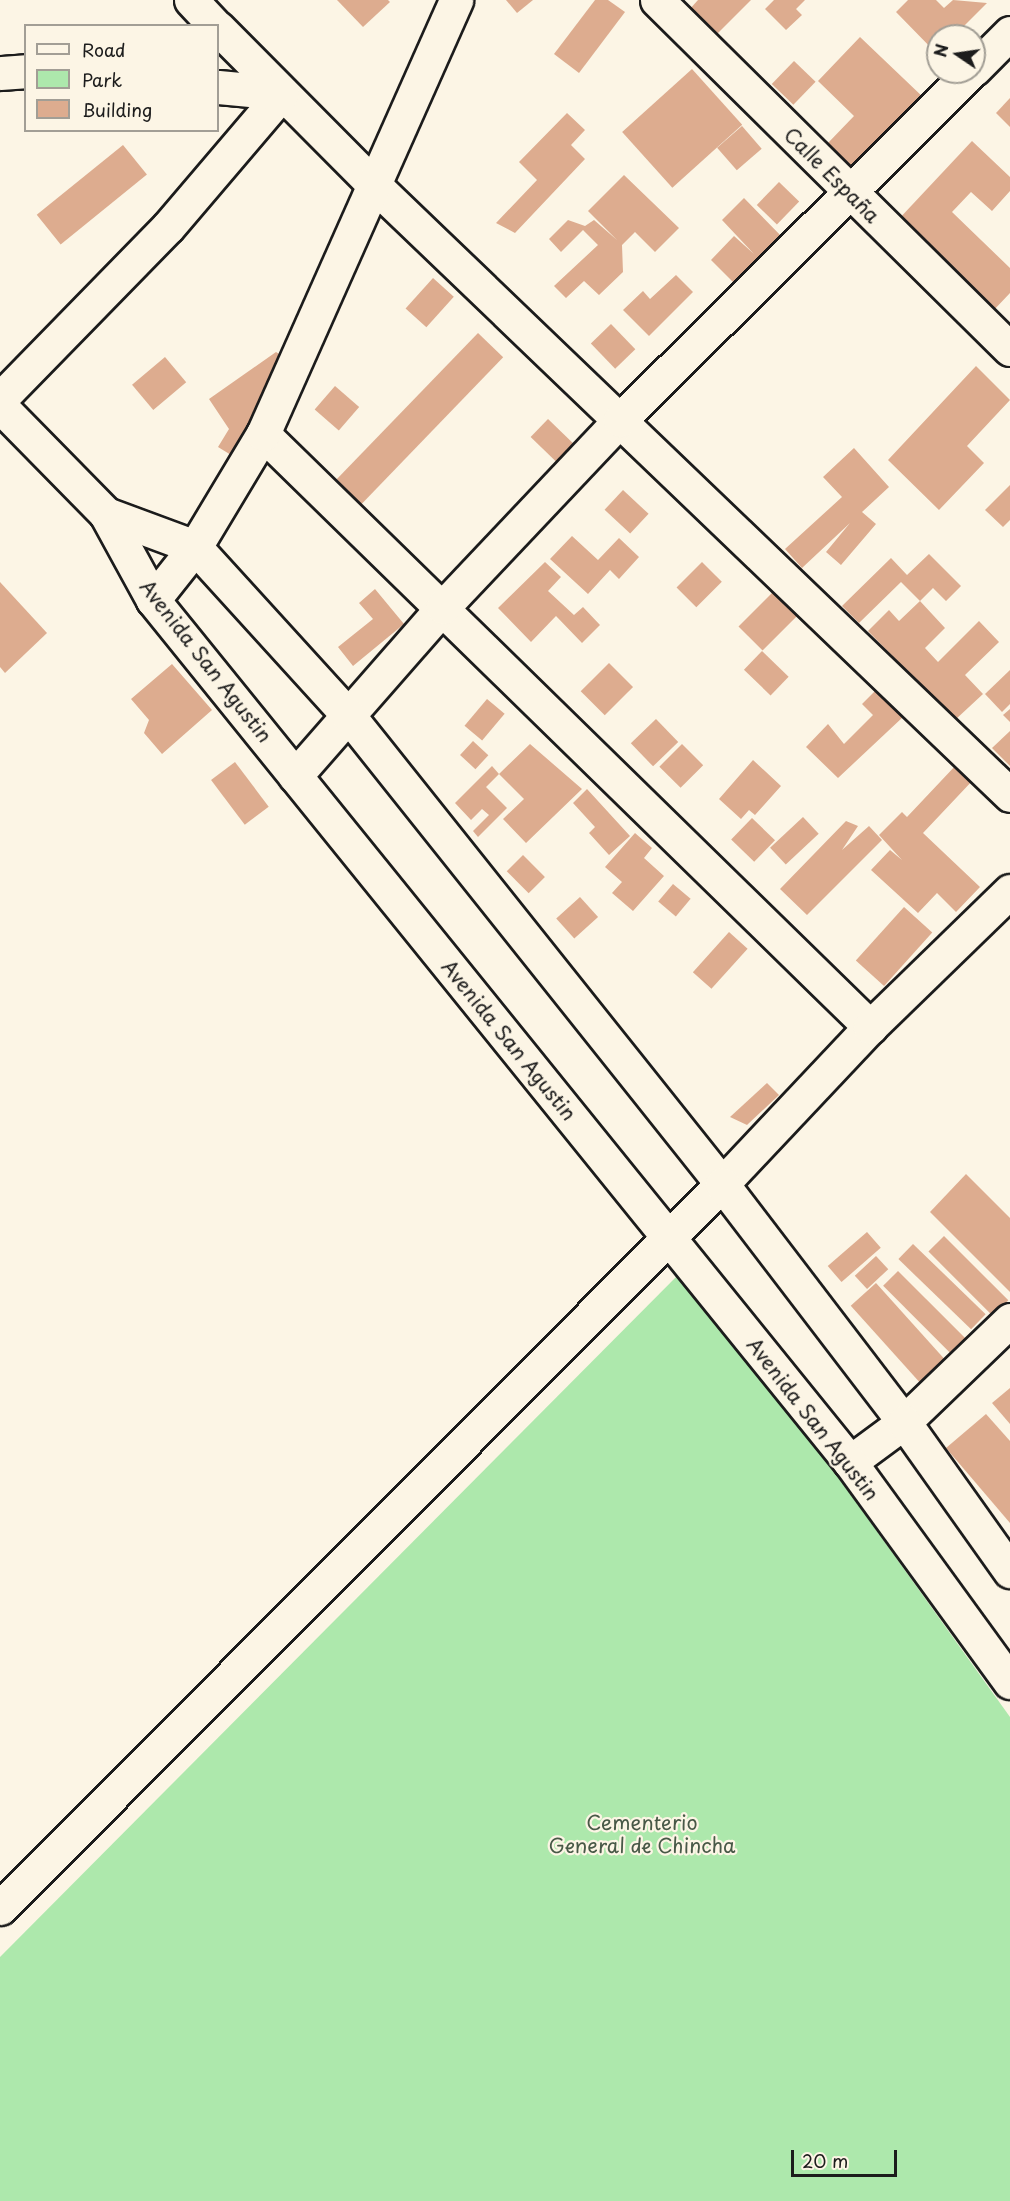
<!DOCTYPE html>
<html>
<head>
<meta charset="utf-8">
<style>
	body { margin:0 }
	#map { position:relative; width:1010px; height:2201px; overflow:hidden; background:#fcf5e5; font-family:"Playpen Sans",sans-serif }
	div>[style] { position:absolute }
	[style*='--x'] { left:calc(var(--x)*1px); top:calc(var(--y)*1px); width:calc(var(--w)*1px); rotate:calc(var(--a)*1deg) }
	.green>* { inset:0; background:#ade8ac }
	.building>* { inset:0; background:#ddac8f; transform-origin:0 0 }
	.roads { filter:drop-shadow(2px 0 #1c1c1c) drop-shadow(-2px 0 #1c1c1c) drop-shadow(0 2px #1c1c1c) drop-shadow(0 -2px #1c1c1c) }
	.street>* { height:33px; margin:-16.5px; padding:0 16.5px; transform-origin:16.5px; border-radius:16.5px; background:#fcf5e5 }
	.secondary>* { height:33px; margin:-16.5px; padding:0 16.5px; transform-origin:16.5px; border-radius:16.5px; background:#fcf5e5 }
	span { translate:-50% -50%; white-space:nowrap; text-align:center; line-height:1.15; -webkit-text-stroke:4.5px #fcf5e5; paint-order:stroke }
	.street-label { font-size:20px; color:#1c1c1c }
	.park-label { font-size:20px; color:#485947 }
	.legend { position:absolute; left:24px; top:24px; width:195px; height:108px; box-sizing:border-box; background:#fcf5e5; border:2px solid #a29e95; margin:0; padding:8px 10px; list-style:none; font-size:18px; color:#1c1c1c }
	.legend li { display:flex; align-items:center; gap:12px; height:30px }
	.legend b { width:30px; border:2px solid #a29e95 }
	.north { position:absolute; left:926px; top:24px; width:60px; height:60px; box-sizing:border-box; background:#fcf5e5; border:2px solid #a29e95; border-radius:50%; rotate:283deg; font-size:16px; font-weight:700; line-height:24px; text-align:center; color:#1c1c1c }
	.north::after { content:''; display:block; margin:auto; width:21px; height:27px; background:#1c1c1c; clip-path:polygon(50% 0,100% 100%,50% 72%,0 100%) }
	.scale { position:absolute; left:791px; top:2150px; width:106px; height:27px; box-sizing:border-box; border:3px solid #1c1c1c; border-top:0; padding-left:8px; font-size:18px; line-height:21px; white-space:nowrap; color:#1c1c1c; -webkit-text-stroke:4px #fcf5e5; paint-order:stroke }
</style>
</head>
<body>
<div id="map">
	<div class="green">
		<i style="clip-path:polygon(687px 1266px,1010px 1717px,1010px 2201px,0 2201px,0 1957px)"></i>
	</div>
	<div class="building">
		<i style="clip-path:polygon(337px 0,388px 0,390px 2px,363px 27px)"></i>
		<i style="clip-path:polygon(506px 0,533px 0,517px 13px)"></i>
		<i style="clip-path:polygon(595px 0,608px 0,625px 12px,579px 73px,554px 54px)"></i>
		<i style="clip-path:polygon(698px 0,751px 0,715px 36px,689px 10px)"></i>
		<i style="clip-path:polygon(774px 0,805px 0,796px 9px,802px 15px,786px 30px,765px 9px)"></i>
		<i style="clip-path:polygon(908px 0,936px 0,944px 8px,953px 0,987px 3px,963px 27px,972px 36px,938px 36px,938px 55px,896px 12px)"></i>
		<i style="clip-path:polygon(860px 37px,925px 99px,854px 171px,827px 144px,854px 116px,818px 81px)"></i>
		<i style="left:794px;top:61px;width:30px;height:32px;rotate:44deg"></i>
		<i style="left:692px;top:69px;width:75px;height:94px;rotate:48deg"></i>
		<i style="clip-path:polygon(1010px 98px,1010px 127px,996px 113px)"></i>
		<i style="clip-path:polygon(567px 113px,585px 130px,571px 145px,585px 159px,515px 233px,496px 223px,537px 180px,519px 162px)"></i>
		<i style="left:742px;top:126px;width:30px;height:33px;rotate:49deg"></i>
		<i style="clip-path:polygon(972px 141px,1010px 177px,1010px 191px,992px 211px,971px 192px,952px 212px,1010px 268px,1010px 293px,992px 312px,897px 221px)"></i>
		<i style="left:123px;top:145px;width:38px;height:111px;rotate:51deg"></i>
		<i style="clip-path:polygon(624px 175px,679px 228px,655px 252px,635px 232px,622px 245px,623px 272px,599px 295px,584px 281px,566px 298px,554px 286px,598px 245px,583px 230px,561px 252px,549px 239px,568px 220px,585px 226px,594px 220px,617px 240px,588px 211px)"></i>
		<i style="left:779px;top:182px;width:28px;height:32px;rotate:44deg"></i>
		<i style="clip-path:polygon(744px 198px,784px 239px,737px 286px,711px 260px,734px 236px,754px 254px,722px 220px)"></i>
		<i style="clip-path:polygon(676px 275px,693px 292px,649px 336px,623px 310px,643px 291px,650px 299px)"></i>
		<i style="left:433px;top:278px;width:28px;height:41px;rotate:42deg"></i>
		<i style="left:611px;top:324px;width:35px;height:28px;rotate:46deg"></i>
		<i style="left:478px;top:333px;width:35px;height:209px;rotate:44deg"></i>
		<i style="clip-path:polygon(276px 352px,294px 363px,236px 458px,218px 447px,229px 429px,209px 399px)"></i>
		<i style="left:165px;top:357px;width:33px;height:43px;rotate:50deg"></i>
		<i style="clip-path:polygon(976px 366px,1010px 400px,967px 446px,984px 463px,939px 510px,888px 460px)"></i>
		<i style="left:335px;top:386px;width:32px;height:31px;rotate:41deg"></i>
		<i style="left:548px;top:419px;width:37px;height:25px;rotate:44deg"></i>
		<i style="clip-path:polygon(854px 448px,889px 487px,862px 512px,876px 524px,841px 565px,826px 552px,850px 523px,802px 568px,785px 549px,842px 497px,823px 477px)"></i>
		<i style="clip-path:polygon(1010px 485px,1010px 520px,1003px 527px,985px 510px)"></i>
		<i style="left:623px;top:490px;width:35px;height:27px;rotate:43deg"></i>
		<i style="clip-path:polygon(572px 536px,598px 560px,619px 538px,639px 557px,619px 579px,610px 570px,588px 594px,550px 559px)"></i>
		<i style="clip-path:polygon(929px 554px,961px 586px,946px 601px,933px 588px,920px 601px,901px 582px,859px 623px,842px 606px,891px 558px,907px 575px)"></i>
		<i style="clip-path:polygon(545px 562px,561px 577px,548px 591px,574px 615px,583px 607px,600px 625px,582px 643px,556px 616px,531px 642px,498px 608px)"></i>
		<i style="left:702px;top:562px;width:28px;height:36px;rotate:45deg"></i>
		<i style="clip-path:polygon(0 582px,47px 633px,5px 673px,0 667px)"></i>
		<i style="clip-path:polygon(375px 589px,404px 624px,353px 666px,338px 647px,373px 619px,359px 603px)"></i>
		<i style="left:776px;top:589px;width:34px;height:53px;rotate:45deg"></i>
		<i style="clip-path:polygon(920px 601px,945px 628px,925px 648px,938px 662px,979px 621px,999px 642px,965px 675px,983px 694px,955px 720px,868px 631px,889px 610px,899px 621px)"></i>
		<i style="left:762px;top:651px;width:37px;height:26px;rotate:44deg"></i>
		<i style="left:609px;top:663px;width:34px;height:40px;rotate:45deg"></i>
		<i style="clip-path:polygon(172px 664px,212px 710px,162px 754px,144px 733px,149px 720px,131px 699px)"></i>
		<i style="clip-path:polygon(1010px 670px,1010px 704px,1002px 712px,985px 694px)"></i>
		<i style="clip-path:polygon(876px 690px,903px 717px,838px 778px,806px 747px,828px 724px,844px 744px,873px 715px,862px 704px)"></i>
		<i style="left:487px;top:699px;width:23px;height:35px;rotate:40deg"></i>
		<i style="clip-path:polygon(1010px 709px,1010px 722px,1003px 715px)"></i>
		<i style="left:656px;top:719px;width:32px;height:35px;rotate:46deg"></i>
		<i style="clip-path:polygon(1010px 731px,1010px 766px,992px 748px)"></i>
		<i style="left:473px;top:741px;width:21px;height:19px;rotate:43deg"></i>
		<i style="clip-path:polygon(530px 744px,582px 789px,526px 843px,503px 819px,524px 799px,499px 774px)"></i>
		<i style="left:682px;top:744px;width:30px;height:32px;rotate:45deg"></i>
		<i style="clip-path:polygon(753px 760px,781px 786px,755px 815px,749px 810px,741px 819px,719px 799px)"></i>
		<i style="left:235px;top:762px;width:56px;height:30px;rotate:53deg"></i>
		<i style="clip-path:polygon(957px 764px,974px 779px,923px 833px,980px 887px,956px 912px,937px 893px,918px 913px,871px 870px,890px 850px,902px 860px,879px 835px,902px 812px,907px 817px)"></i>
		<i style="clip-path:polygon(492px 766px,499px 774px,486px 787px,507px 808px,478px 837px,473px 831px,489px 815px,482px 809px,471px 820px,455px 803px)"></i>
		<i style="clip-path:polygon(587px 789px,630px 836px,609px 855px,589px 833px,595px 827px,573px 803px)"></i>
		<i style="left:803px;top:817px;width:23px;height:45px;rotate:47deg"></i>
		<i style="left:752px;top:818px;width:32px;height:30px;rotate:44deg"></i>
		<i style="clip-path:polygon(846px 821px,858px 826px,842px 850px,869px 826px,882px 840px,807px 915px,780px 889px)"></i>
		<i style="clip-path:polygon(635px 833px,652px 848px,644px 858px,664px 876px,633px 911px,612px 893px,622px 882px,605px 867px)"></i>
		<i style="left:523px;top:855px;width:31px;height:23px;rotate:45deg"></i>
		<i style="left:673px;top:884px;width:23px;height:23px;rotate:40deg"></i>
		<i style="left:580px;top:897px;width:27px;height:32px;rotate:48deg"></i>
		<i style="left:904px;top:907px;width:38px;height:72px;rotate:42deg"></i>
		<i style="left:729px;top:932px;width:25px;height:54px;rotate:42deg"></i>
		<i style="clip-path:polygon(767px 1083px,779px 1095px,747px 1125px,730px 1117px)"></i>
		<i style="clip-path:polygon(966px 1174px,1010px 1218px,1010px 1292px,930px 1212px)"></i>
		<i style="left:867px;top:1232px;width:21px;height:52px;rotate:49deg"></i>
		<i style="left:944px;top:1236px;width:91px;height:22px;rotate:45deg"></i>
		<i style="left:913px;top:1244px;width:101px;height:21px;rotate:44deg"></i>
		<i style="left:876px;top:1256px;width:18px;height:29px;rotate:47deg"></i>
		<i style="left:898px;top:1271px;width:97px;height:21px;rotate:45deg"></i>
		<i style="left:876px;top:1283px;width:116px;height:34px;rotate:48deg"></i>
		<i style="clip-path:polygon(1010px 1388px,1010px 1424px,992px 1403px)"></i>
		<i style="clip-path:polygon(986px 1414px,1010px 1441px,1010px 1523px,946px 1448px)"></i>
	</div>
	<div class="roads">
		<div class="street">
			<i style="--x:191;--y:0;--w:35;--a:47"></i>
			<i style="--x:657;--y:0;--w:496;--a:44.7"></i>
			<i style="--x:218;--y:28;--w:218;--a:45.2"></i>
			<i style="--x:372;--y:183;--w:884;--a:43.81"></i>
			<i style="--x:974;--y:69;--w:51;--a:-45"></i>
			<i style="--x:0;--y:73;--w:26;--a:-4"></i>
			<i style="--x:0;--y:399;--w:240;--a:-45.7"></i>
			<i style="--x:168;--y:227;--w:176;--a:-49.6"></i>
			<i style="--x:282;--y:93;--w:64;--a:-174.6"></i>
			<i style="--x:263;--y:434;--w:849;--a:44.33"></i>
			<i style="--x:153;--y:600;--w:68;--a:-51.6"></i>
			<i style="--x:195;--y:547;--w:132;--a:-59"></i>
			<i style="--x:263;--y:434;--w:475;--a:-66"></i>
			<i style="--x:295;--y:776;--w:225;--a:-48.8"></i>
			<i style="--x:443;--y:607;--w:257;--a:-46.6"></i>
			<i style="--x:620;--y:420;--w:494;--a:-44.8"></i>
			<i style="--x:850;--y:1462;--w:67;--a:-36.5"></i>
			<i style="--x:904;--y:1422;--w:147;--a:-43.9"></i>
			<i style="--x:0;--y:1908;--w:1022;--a:-45.08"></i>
			<i style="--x:722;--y:1184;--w:216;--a:-46.7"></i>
			<i style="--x:870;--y:1027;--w:195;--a:-44.2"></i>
		</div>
		<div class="secondary">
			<i style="--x:0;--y:406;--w:151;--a:45.5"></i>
			<i style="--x:106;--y:514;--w:98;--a:61.3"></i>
			<i style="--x:153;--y:600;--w:1109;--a:51.04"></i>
			<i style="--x:850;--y:1462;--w:272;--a:54"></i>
			<i style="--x:106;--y:514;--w:95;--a:20.3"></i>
			<i style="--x:195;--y:547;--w:227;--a:47.7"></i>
			<i style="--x:348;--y:715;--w:600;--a:51.43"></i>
			<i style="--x:722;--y:1184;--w:300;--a:52.6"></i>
			<i style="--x:904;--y:1422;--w:183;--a:54.6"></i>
		</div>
	</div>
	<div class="street-label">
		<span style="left:832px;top:175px;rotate:45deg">Calle España</span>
		<span style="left:206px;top:661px;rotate:52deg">Avenida San Agustin</span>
		<span style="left:509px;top:1040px;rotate:51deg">Avenida San Agustin</span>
		<span style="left:813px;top:1419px;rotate:52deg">Avenida San Agustin</span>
	</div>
	<div class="park-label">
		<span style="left:642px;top:1834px">Cementerio<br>General de Chincha</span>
	</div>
	<ul class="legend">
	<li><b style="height:8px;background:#fcf5e5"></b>Road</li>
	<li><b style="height:16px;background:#ade8ac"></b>Park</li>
	<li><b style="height:16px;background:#ddac8f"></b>Building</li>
	</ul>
	<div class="north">N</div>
	<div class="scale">20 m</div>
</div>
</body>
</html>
